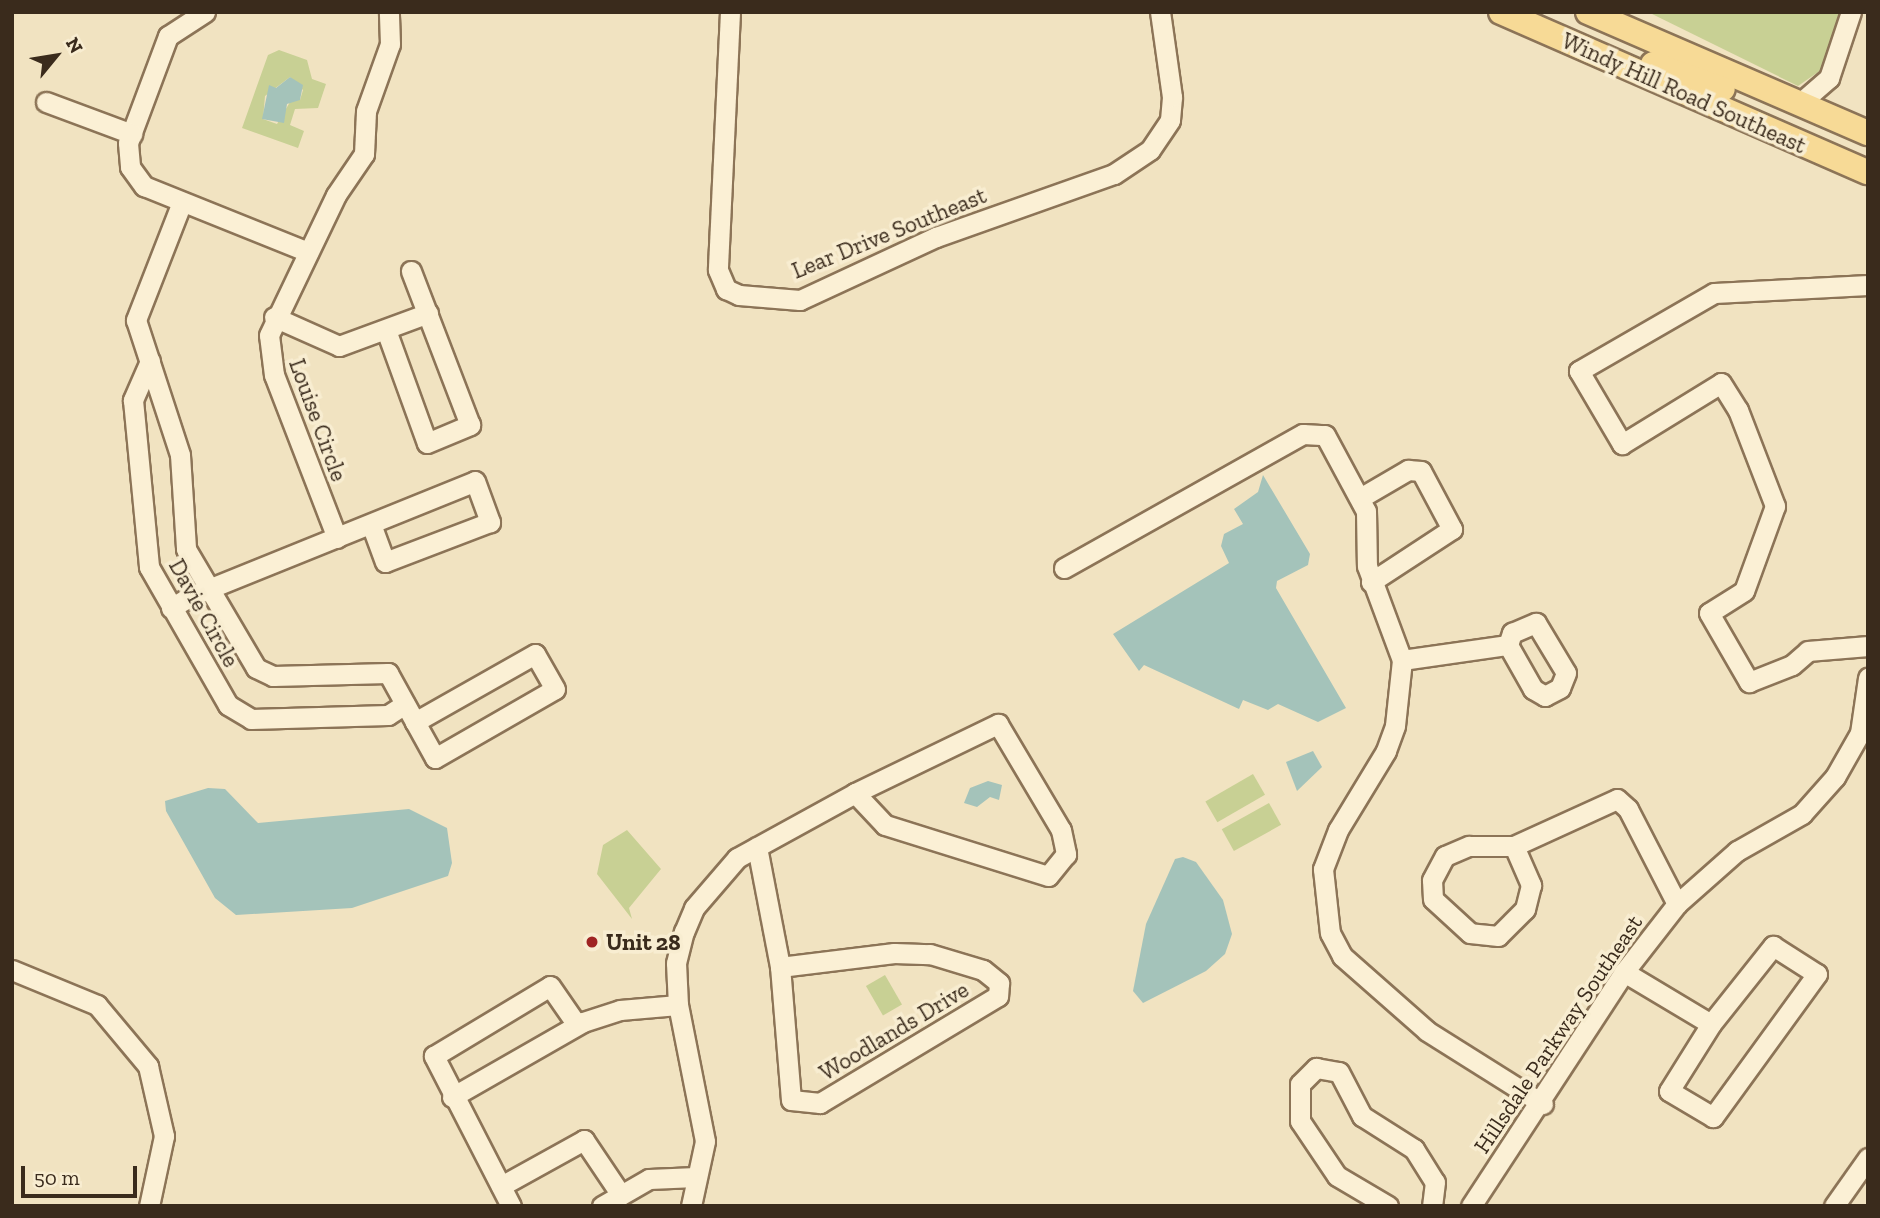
<!DOCTYPE html>
<html>
<head>
<meta charset="utf-8">
<style>
	body { margin:0 }
	#map { position:relative; width:1880px; height:1218px; overflow:hidden; background:#f1e3c1; font-family:"Zilla Slab",serif }
	div>[style] { position:absolute }
	[style*='--x'] { left:calc(var(--x)*1px); top:calc(var(--y)*1px); width:calc(var(--w)*1px); rotate:calc(var(--a)*1deg) }
	.green>* { inset:0; background:#c8d094; transform-origin:0 0 }
	.water>* { inset:0; background:#a4c3ba }
	.roads { filter:drop-shadow(2px 0 #8c7457) drop-shadow(-2px 0 #8c7457) drop-shadow(0 2px #8c7457) drop-shadow(0 -2px #8c7457) }
	.minor>* { height:19px; margin:-9.5px; padding:0 9.5px; transform-origin:9.5px; border-radius:9.5px; background:#fbf0d5 }
	.major>* { height:24px; margin:-12px; padding:0 12px; transform-origin:12px; border-radius:12px; background:#f7da96 }
	.dots>* { width:19px; height:19px; translate:-50% -50%; box-sizing:border-box; border:4px solid #f8edd1; border-radius:50% }
	span { translate:-50% -50%; white-space:nowrap; text-align:center; line-height:1.15; -webkit-text-stroke:7px #f8edd1; paint-order:stroke }
	.street-label { font-size:23px; color:#3a2b1c }
	.poi-label { font-size:23px; color:#3a2b1c; font-weight:700 }
	.left { translate:0 -50%; text-align:left }
	.frame { position:absolute; inset:0; border:14px solid #3a2b1c; pointer-events:none }
	.north { position:absolute; left:21px; top:21px; width:70px; height:70px; -webkit-text-stroke:5px #f8edd1; paint-order:stroke; rotate:60deg; font-size:19px; font-weight:700; line-height:28px; text-align:center; color:#3a2b1c }
	.north::after { content:''; display:block; margin:auto; width:24px; height:32px; background:#3a2b1c; clip-path:polygon(50% 0,100% 100%,50% 72%,0 100%) }
	.scale { position:absolute; left:21px; top:1166px; width:116px; height:32px; box-sizing:border-box; border:4px solid #3a2b1c; border-top:0; padding-left:9px; font-size:21px; line-height:24px; white-space:nowrap; color:#3a2b1c; -webkit-text-stroke:5px #f8edd1; paint-order:stroke }
</style>
</head>
<body>
<div id="map">
	<div class="green">
		<i style="clip-path:polygon(1648px 12px,1841px 12px,1821px 70px,1798px 86px)"></i>
		<i style="clip-path:polygon(evenodd,279px 50px,307px 60px,312px 79px,326px 84px,318px 108px,295px 109px,290px 125px,304px 131px,298px 148px,242px 128px,268px 55px,279px 50px,290px 77px,303px 90px,300px 100px,293px 97px,277px 124px,263px 119px,265px 96px,290px 77px)"></i>
		<i style="left:1253px;top:774px;width:24px;height:55px;rotate:60deg"></i>
		<i style="left:1269px;top:803px;width:25px;height:54px;rotate:61deg"></i>
		<i style="clip-path:polygon(627px 830px,661px 869px,629px 908px,632px 919px,597px 874px,603px 845px)"></i>
		<i style="left:885px;top:975px;width:34px;height:22px;rotate:60deg"></i>
	</div>
	<div class="water">
		<i style="clip-path:polygon(290px 77px,303px 85px,300px 100px,287px 104px,284px 123px,262px 119px,269px 85px,276px 88px)"></i>
		<i style="clip-path:polygon(1263px 475px,1310px 554px,1308px 565px,1277px 581px,1276px 588px,1346px 708px,1318px 722px,1278px 704px,1268px 710px,1243px 700px,1239px 709px,1144px 665px,1139px 671px,1113px 634px,1229px 563px,1221px 546px,1224px 534px,1243px 524px,1234px 509px,1258px 492px)"></i>
		<i style="clip-path:polygon(1313px 751px,1322px 767px,1297px 791px,1286px 762px)"></i>
		<i style="clip-path:polygon(988px 781px,1002px 785px,999px 800px,990px 797px,977px 807px,964px 803px,970px 788px)"></i>
		<i style="clip-path:polygon(208px 788px,225px 789px,258px 823px,409px 809px,447px 828px,452px 863px,448px 876px,352px 908px,236px 915px,215px 898px,166px 811px,165px 801px)"></i>
		<i style="clip-path:polygon(1183px 857px,1196px 862px,1223px 900px,1232px 934px,1225px 954px,1206px 971px,1143px 1003px,1133px 991px,1146px 924px,1175px 859px)"></i>
	</div>
	<div class="roads">
		<div class="minor">
			<i style="--x:205;--y:12;--w:44;--a:147"></i>
			<i style="--x:168;--y:36;--w:114;--a:110.5"></i>
			<i style="--x:128;--y:143;--w:24;--a:85"></i>
			<i style="--x:130;--y:167;--w:24;--a:54"></i>
			<i style="--x:144;--y:186;--w:177;--a:21.9"></i>
			<i style="--x:730;--y:12;--w:258;--a:92.7"></i>
			<i style="--x:718;--y:270;--w:21;--a:67"></i>
			<i style="--x:726;--y:289;--w:14;--a:25"></i>
			<i style="--x:739;--y:295;--w:61;--a:4.7"></i>
			<i style="--x:800;--y:300;--w:150;--a:-24.9"></i>
			<i style="--x:936;--y:237;--w:189;--a:-19.5"></i>
			<i style="--x:1114;--y:174;--w:43;--a:-33.7"></i>
			<i style="--x:1150;--y:150;--w:36;--a:-56"></i>
			<i style="--x:1170;--y:120;--w:23;--a:-85"></i>
			<i style="--x:1172;--y:97;--w:86;--a:-98"></i>
			<i style="--x:46;--y:102;--w:92;--a:20.4"></i>
			<i style="--x:1799;--y:104;--w:40;--a:-41"></i>
			<i style="--x:1829;--y:78;--w:70;--a:-71.6"></i>
			<i style="--x:182;--y:202;--w:127;--a:111.3"></i>
			<i style="--x:136;--y:320;--w:142;--a:71.9"></i>
			<i style="--x:180;--y:455;--w:94;--a:86.3"></i>
			<i style="--x:186;--y:549;--w:138;--a:59.5"></i>
			<i style="--x:256;--y:668;--w:19;--a:25"></i>
			<i style="--x:273;--y:676;--w:115;--a:-1.5"></i>
			<i style="--x:388;--y:673;--w:56;--a:61.1"></i>
			<i style="--x:415;--y:722;--w:41;--a:60.9"></i>
			<i style="--x:435;--y:758;--w:138;--a:-29.9"></i>
			<i style="--x:555;--y:689;--w:40;--a:-119.7"></i>
			<i style="--x:535;--y:654;--w:138;--a:150.5"></i>
			<i style="--x:1868;--y:285;--w:154;--a:177"></i>
			<i style="--x:1714;--y:293;--w:156;--a:150"></i>
			<i style="--x:1579;--y:371;--w:85;--a:59.5"></i>
			<i style="--x:1622;--y:444;--w:116;--a:-31.6"></i>
			<i style="--x:1721;--y:383;--w:32;--a:58"></i>
			<i style="--x:1738;--y:410;--w:103;--a:68.9"></i>
			<i style="--x:1775;--y:506;--w:90;--a:110"></i>
			<i style="--x:1744;--y:591;--w:41;--a:147.8"></i>
			<i style="--x:1709;--y:613;--w:80;--a:59.9"></i>
			<i style="--x:1749;--y:682;--w:46;--a:-21.6"></i>
			<i style="--x:1792;--y:665;--w:21;--a:-41"></i>
			<i style="--x:1808;--y:651;--w:60;--a:-4.8"></i>
			<i style="--x:274;--y:317;--w:71;--a:24"></i>
			<i style="--x:339;--y:346;--w:95;--a:-20.3"></i>
			<i style="--x:386;--y:330;--w:120;--a:70.1"></i>
			<i style="--x:427;--y:443;--w:47;--a:-22.7"></i>
			<i style="--x:470;--y:425;--w:165;--a:-111"></i>
			<i style="--x:150;--y:361;--w:43;--a:113.6"></i>
			<i style="--x:133;--y:400;--w:168;--a:84.5"></i>
			<i style="--x:149;--y:567;--w:159;--a:60.2"></i>
			<i style="--x:228;--y:705;--w:27;--a:31"></i>
			<i style="--x:251;--y:719;--w:137;--a:-1.7"></i>
			<i style="--x:388;--y:715;--w:20;--a:-33"></i>
			<i style="--x:1360;--y:498;--w:56;--a:-30.3"></i>
			<i style="--x:1408;--y:470;--w:13;--a:4"></i>
			<i style="--x:1421;--y:471;--w:66;--a:61.9"></i>
			<i style="--x:1452;--y:529;--w:97;--a:146.8"></i>
			<i style="--x:337;--y:538;--w:175;--a:-111.1"></i>
			<i style="--x:274;--y:375;--w:40;--a:-97.1"></i>
			<i style="--x:269;--y:335;--w:155;--a:-64.4"></i>
			<i style="--x:336;--y:195;--w:50;--a:-55.7"></i>
			<i style="--x:364;--y:154;--w:43;--a:-87.3"></i>
			<i style="--x:366;--y:111;--w:71;--a:-70.3"></i>
			<i style="--x:390;--y:44;--w:32;--a:-92"></i>
			<i style="--x:1064;--y:568;--w:274;--a:-29.3"></i>
			<i style="--x:1303;--y:434;--w:22;--a:3"></i>
			<i style="--x:1325;--y:435;--w:86;--a:61.7"></i>
			<i style="--x:1366;--y:511;--w:55;--a:89"></i>
			<i style="--x:1367;--y:566;--w:100;--a:69.6"></i>
			<i style="--x:1402;--y:660;--w:66;--a:96.1"></i>
			<i style="--x:1395;--y:726;--w:27;--a:110"></i>
			<i style="--x:1386;--y:751;--w:92;--a:121.3"></i>
			<i style="--x:1338;--y:830;--w:42;--a:111"></i>
			<i style="--x:1323;--y:869;--w:64;--a:83.8"></i>
			<i style="--x:1330;--y:933;--w:26;--a:62"></i>
			<i style="--x:1342;--y:956;--w:113;--a:41.4"></i>
			<i style="--x:1427;--y:1031;--w:137;--a:32.2"></i>
			<i style="--x:171;--y:608;--w:23;--a:-31"></i>
			<i style="--x:191;--y:596;--w:306;--a:-22"></i>
			<i style="--x:475;--y:481;--w:44;--a:69.9"></i>
			<i style="--x:490;--y:522;--w:112;--a:159.1"></i>
			<i style="--x:385;--y:562;--w:40;--a:-110.2"></i>
			<i style="--x:1536;--y:623;--w:58;--a:59"></i>
			<i style="--x:1566;--y:673;--w:16;--a:112"></i>
			<i style="--x:1560;--y:688;--w:17;--a:152"></i>
			<i style="--x:1545;--y:696;--w:14;--a:-150"></i>
			<i style="--x:1533;--y:689;--w:51;--a:-119.6"></i>
			<i style="--x:1508;--y:645;--w:13;--a:-72"></i>
			<i style="--x:1512;--y:633;--w:26;--a:-23"></i>
			<i style="--x:1402;--y:660;--w:107;--a:-8.1"></i>
			<i style="--x:998;--y:724;--w:123;--a:59.3"></i>
			<i style="--x:1061;--y:830;--w:25;--a:78"></i>
			<i style="--x:1066;--y:854;--w:28;--a:129"></i>
			<i style="--x:1048;--y:876;--w:171;--a:-162.6"></i>
			<i style="--x:885;--y:825;--w:44;--a:-133.2"></i>
			<i style="--x:855;--y:793;--w:159;--a:-25.8"></i>
			<i style="--x:1469;--y:846;--w:45;--a:0"></i>
			<i style="--x:1514;--y:846;--w:43;--a:66.4"></i>
			<i style="--x:1531;--y:885;--w:25;--a:104"></i>
			<i style="--x:1525;--y:909;--w:38;--a:135"></i>
			<i style="--x:1498;--y:936;--w:28;--a:-174"></i>
			<i style="--x:1470;--y:933;--w:50;--a:-137.4"></i>
			<i style="--x:1433;--y:899;--w:19;--a:-93"></i>
			<i style="--x:1432;--y:880;--w:27;--a:-62"></i>
			<i style="--x:1445;--y:856;--w:26;--a:-23"></i>
			<i style="--x:1514;--y:846;--w:113;--a:-24.5"></i>
			<i style="--x:1617;--y:799;--w:15;--a:42"></i>
			<i style="--x:1628;--y:809;--w:107;--a:62.7"></i>
			<i style="--x:757;--y:847;--w:122;--a:79.1"></i>
			<i style="--x:894;--y:953;--w:36;--a:2"></i>
			<i style="--x:930;--y:954;--w:55;--a:16.8"></i>
			<i style="--x:983;--y:970;--w:21;--a:39"></i>
			<i style="--x:999;--y:983;--w:13;--a:94"></i>
			<i style="--x:998;--y:996;--w:208;--a:149"></i>
			<i style="--x:820;--y:1103;--w:29;--a:-174"></i>
			<i style="--x:791;--y:1100;--w:133;--a:-94.7"></i>
			<i style="--x:780;--y:967;--w:115;--a:-7"></i>
			<i style="--x:12;--y:970;--w:92;--a:22.4"></i>
			<i style="--x:97;--y:1005;--w:80;--a:50.1"></i>
			<i style="--x:148;--y:1066;--w:72;--a:77.1"></i>
			<i style="--x:164;--y:1136;--w:72;--a:102.1"></i>
			<i style="--x:1624;--y:972;--w:101;--a:30.9"></i>
			<i style="--x:1711;--y:1024;--w:100;--a:-51.5"></i>
			<i style="--x:1773;--y:946;--w:52;--a:32.5"></i>
			<i style="--x:1817;--y:974;--w:177;--a:126"></i>
			<i style="--x:1713;--y:1117;--w:51;--a:-149.4"></i>
			<i style="--x:1669;--y:1091;--w:79;--a:-57.9"></i>
			<i style="--x:452;--y:1097;--w:151;--a:-29.8"></i>
			<i style="--x:583;--y:1022;--w:39;--a:-18"></i>
			<i style="--x:620;--y:1010;--w:58;--a:-4.9"></i>
			<i style="--x:501;--y:1186;--w:95;--a:-29"></i>
			<i style="--x:584;--y:1140;--w:66;--a:56.1"></i>
			<i style="--x:511;--y:1206;--w:169;--a:-117.2"></i>
			<i style="--x:434;--y:1056;--w:135;--a:-31.1"></i>
			<i style="--x:550;--y:986;--w:47;--a:55.3"></i>
			<i style="--x:602;--y:1206;--w:54;--a:-29.9"></i>
			<i style="--x:649;--y:1179;--w:47;--a:-2.4"></i>
			<i style="--x:691;--y:1206;--w:66;--a:-77.8"></i>
			<i style="--x:705;--y:1141;--w:139;--a:-101.2"></i>
			<i style="--x:678;--y:1005;--w:42;--a:-92.7"></i>
			<i style="--x:676;--y:963;--w:32;--a:-76"></i>
			<i style="--x:684;--y:932;--w:26;--a:-67"></i>
			<i style="--x:694;--y:908;--w:66;--a:-49.3"></i>
			<i style="--x:737;--y:858;--w:135;--a:-28.8"></i>
			<i style="--x:1388;--y:1206;--w:59;--a:-149.5"></i>
			<i style="--x:1337;--y:1176;--w:66;--a:-123.9"></i>
			<i style="--x:1300;--y:1121;--w:37;--a:-90"></i>
			<i style="--x:1300;--y:1084;--w:23;--a:-45"></i>
			<i style="--x:1316;--y:1068;--w:23;--a:10"></i>
			<i style="--x:1339;--y:1072;--w:50;--a:62.4"></i>
			<i style="--x:1362;--y:1116;--w:62;--a:32.4"></i>
			<i style="--x:1414;--y:1149;--w:39;--a:58"></i>
			<i style="--x:1435;--y:1182;--w:24;--a:97"></i>
			<i style="--x:1471;--y:1206;--w:280;--a:-56.8"></i>
			<i style="--x:1624;--y:972;--w:86;--a:-52.1"></i>
			<i style="--x:1677;--y:904;--w:80;--a:-41.5"></i>
			<i style="--x:1737;--y:851;--w:75;--a:-29.6"></i>
			<i style="--x:1802;--y:814;--w:50;--a:-48.3"></i>
			<i style="--x:1835;--y:777;--w:51;--a:-60.4"></i>
			<i style="--x:1860;--y:733;--w:56;--a:-81.7"></i>
			<i style="--x:1834;--y:1206;--w:59;--a:-54.7"></i>
		</div>
		<div class="major">
			<i style="--x:1501;--y:12;--w:400;--a:23.6"></i>
			<i style="--x:1588;--y:12;--w:305;--a:23.4"></i>
			<i style="--x:1653;--y:64;--w:74;--a:19.7"></i>
		</div>
	</div>
	<div class="dots">
		<i style="left:592px;top:942px;background:#9f2423"></i>
	</div>
	<div class="street-label">
		<span style="left:1684px;top:93px;rotate:24deg">Windy Hill Road Southeast</span>
		<span style="left:889px;top:233px;rotate:-22deg">Lear Drive Southeast</span>
		<span style="left:318px;top:420px;rotate:70deg">Louise Circle</span>
		<span style="left:204px;top:613px;rotate:61deg">Davie Circle</span>
		<span style="left:894px;top:1031px;rotate:-31deg">Woodlands Drive</span>
		<span style="left:1558px;top:1034px;rotate:-56deg">Hillsdale Parkway Southeast</span>
	</div>
	<div class="poi-label">
		<span class="left" style="left:606px;top:942px">Unit 28</span>
	</div>
	<div class="frame"></div>
	<div class="north">N</div>
	<div class="scale">50 m</div>
</div>
</body>
</html>
